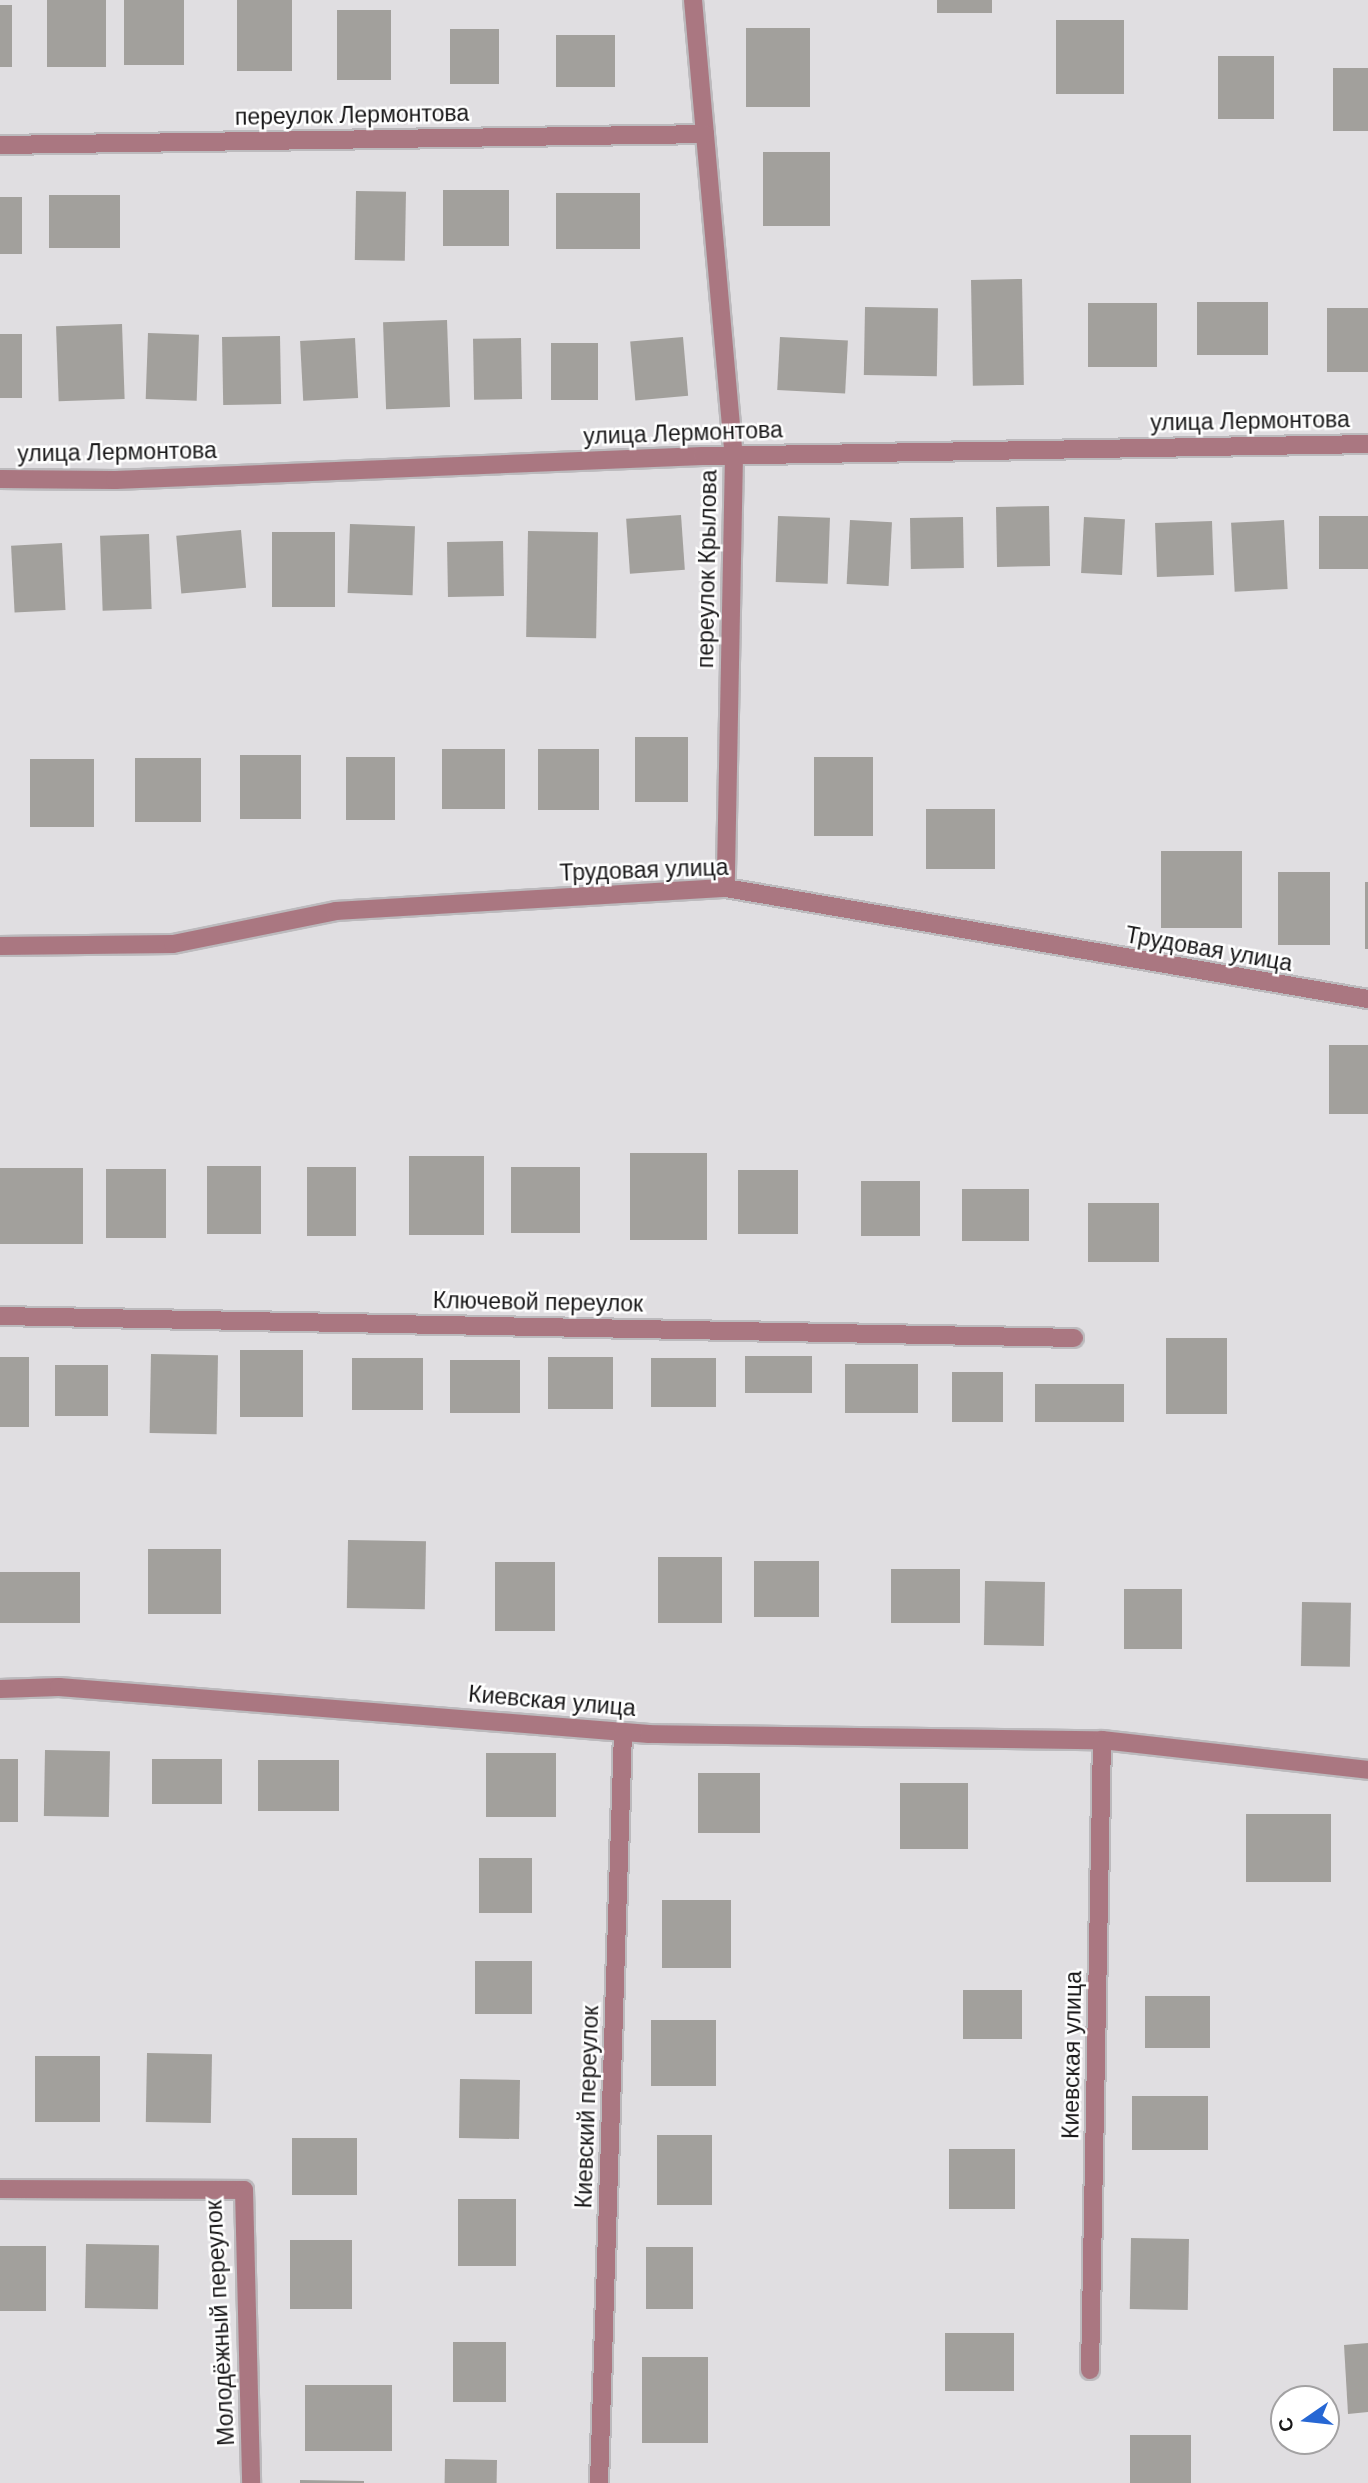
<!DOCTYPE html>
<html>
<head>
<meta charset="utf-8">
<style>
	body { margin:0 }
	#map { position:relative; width:1368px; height:2483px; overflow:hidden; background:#e0dee1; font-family:Arial,sans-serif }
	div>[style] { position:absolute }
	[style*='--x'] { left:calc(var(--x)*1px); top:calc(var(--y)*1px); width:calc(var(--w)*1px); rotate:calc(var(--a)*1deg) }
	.building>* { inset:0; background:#a2a09c; transform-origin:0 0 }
	.roads { filter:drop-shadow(2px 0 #bcbabd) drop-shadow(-2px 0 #bcbabd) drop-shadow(0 2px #bcbabd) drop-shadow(0 -2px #bcbabd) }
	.minor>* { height:18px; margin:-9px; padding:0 9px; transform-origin:9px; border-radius:9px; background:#aa7781 }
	span { translate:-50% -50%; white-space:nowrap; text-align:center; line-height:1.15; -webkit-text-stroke:5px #fff; paint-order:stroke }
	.street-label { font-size:23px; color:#181718 }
	.north { position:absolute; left:1270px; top:2385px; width:70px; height:70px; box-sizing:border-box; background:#fff; border:2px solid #a3a2a3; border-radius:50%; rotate:256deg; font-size:19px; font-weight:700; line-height:28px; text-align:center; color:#181718 }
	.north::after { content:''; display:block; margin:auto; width:24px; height:32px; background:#2667d4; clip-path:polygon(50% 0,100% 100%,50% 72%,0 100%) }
</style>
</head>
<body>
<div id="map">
	<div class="building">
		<i style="left:47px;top:0;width:59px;height:67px"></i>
		<i style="left:124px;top:0;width:60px;height:65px"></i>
		<i style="left:237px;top:0;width:55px;height:71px"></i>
		<i style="left:937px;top:0;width:55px;height:13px"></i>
		<i style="left:0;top:5px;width:12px;height:62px"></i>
		<i style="left:337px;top:10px;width:54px;height:70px"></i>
		<i style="left:1056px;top:20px;width:68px;height:74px"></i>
		<i style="left:746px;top:28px;width:64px;height:79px"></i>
		<i style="left:450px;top:29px;width:49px;height:55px"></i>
		<i style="left:556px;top:35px;width:59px;height:52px"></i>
		<i style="left:1218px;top:56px;width:56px;height:63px"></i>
		<i style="left:1333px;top:68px;width:35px;height:63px"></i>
		<i style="left:763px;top:152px;width:67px;height:74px"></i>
		<i style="left:443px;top:190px;width:66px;height:56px"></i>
		<i style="left:356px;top:191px;width:50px;height:69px;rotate:1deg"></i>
		<i style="left:556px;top:193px;width:84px;height:56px"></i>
		<i style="left:49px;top:195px;width:71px;height:53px"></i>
		<i style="left:0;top:197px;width:22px;height:57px"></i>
		<i style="left:1022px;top:279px;width:106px;height:51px;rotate:89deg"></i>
		<i style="left:1197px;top:302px;width:71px;height:53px"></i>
		<i style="left:1088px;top:303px;width:69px;height:64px"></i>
		<i style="left:865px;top:307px;width:73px;height:68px;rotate:1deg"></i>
		<i style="left:1368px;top:308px;width:64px;height:41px;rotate:90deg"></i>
		<i style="left:447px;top:320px;width:87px;height:64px;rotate:88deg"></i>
		<i style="left:122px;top:324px;width:75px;height:66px;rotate:88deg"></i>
		<i style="left:148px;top:333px;width:51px;height:66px;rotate:2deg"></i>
		<i style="left:0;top:334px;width:22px;height:64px"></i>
		<i style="left:280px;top:336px;width:68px;height:58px;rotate:89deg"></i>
		<i style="left:683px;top:337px;width:59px;height:53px;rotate:85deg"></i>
		<i style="left:780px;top:337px;width:68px;height:53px;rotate:3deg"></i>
		<i style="left:355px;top:338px;width:60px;height:55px;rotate:87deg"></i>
		<i style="left:521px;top:338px;width:61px;height:48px;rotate:89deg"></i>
		<i style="left:551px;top:343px;width:47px;height:57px"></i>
		<i style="left:1049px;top:506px;width:60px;height:53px;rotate:89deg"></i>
		<i style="left:681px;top:515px;width:55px;height:55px;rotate:86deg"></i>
		<i style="left:778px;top:516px;width:52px;height:66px;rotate:2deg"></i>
		<i style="left:1368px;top:516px;width:53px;height:49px;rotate:90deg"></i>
		<i style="left:963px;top:517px;width:51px;height:53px;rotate:89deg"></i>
		<i style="left:1084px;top:517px;width:41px;height:56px;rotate:3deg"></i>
		<i style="left:850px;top:520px;width:42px;height:64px;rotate:3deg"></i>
		<i style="left:1284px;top:520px;width:69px;height:53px;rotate:87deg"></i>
		<i style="left:1212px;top:521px;width:54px;height:57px;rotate:88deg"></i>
		<i style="left:350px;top:524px;width:65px;height:69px;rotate:2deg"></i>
		<i style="left:241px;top:530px;width:58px;height:65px;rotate:85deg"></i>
		<i style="left:528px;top:531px;width:70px;height:106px;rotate:1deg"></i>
		<i style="left:272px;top:532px;width:63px;height:75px"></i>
		<i style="left:149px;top:534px;width:75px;height:49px;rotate:88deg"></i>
		<i style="left:503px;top:541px;width:55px;height:56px;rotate:89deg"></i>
		<i style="left:62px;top:543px;width:67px;height:51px;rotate:87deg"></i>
		<i style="left:635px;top:737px;width:53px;height:65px"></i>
		<i style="left:442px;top:749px;width:63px;height:60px"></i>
		<i style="left:538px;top:749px;width:61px;height:61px"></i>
		<i style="left:240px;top:755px;width:61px;height:64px"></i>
		<i style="left:346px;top:757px;width:49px;height:63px"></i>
		<i style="left:814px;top:757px;width:59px;height:79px"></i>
		<i style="left:135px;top:758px;width:66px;height:64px"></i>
		<i style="left:30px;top:759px;width:64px;height:68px"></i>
		<i style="left:926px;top:809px;width:69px;height:60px"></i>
		<i style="left:1161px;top:851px;width:81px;height:77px"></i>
		<i style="left:1278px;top:872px;width:52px;height:73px"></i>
		<i style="left:1365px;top:882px;width:3px;height:67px"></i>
		<i style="left:1329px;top:1045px;width:39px;height:69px"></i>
		<i style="left:630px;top:1153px;width:77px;height:87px"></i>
		<i style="left:409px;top:1156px;width:75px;height:79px"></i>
		<i style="left:207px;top:1166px;width:54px;height:68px"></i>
		<i style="left:307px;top:1167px;width:49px;height:69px"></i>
		<i style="left:511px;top:1167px;width:69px;height:66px"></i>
		<i style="left:0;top:1168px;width:83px;height:76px"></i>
		<i style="left:166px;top:1169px;width:69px;height:60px;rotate:90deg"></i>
		<i style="left:738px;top:1170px;width:60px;height:64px"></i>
		<i style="left:861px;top:1181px;width:59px;height:55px"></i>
		<i style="left:1029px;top:1189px;width:52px;height:67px;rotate:90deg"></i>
		<i style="left:1088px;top:1203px;width:71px;height:59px"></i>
		<i style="left:1166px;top:1338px;width:61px;height:76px"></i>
		<i style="left:240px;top:1350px;width:63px;height:67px"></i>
		<i style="left:151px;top:1354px;width:67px;height:79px;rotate:1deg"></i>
		<i style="left:745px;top:1356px;width:67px;height:37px"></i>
		<i style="left:0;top:1357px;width:29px;height:70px"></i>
		<i style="left:548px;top:1357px;width:65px;height:52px"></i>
		<i style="left:352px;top:1358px;width:71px;height:52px"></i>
		<i style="left:651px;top:1358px;width:65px;height:49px"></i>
		<i style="left:450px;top:1360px;width:70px;height:53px"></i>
		<i style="left:845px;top:1364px;width:73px;height:49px"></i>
		<i style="left:55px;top:1365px;width:53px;height:51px"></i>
		<i style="left:952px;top:1372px;width:51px;height:50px"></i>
		<i style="left:1035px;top:1384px;width:89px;height:38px"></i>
		<i style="left:348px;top:1540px;width:78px;height:68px;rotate:1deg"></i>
		<i style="left:148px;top:1549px;width:73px;height:65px"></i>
		<i style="left:658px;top:1557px;width:64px;height:66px"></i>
		<i style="left:754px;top:1561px;width:65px;height:56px"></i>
		<i style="left:495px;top:1562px;width:60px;height:69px"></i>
		<i style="left:960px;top:1569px;width:54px;height:69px;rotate:90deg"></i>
		<i style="left:0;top:1572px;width:80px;height:51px"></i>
		<i style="left:985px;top:1581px;width:60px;height:64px;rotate:1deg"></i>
		<i style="left:1124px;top:1589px;width:58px;height:60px"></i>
		<i style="left:1302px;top:1602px;width:49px;height:64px;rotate:1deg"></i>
		<i style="left:45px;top:1750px;width:65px;height:66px;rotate:1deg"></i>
		<i style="left:486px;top:1753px;width:70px;height:64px"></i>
		<i style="left:0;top:1759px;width:18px;height:63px"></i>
		<i style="left:152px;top:1759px;width:70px;height:45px"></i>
		<i style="left:258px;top:1760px;width:81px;height:51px"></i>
		<i style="left:698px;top:1773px;width:62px;height:60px"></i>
		<i style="left:968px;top:1783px;width:66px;height:68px;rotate:90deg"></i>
		<i style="left:1246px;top:1814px;width:85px;height:68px"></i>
		<i style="left:479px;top:1858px;width:53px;height:55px"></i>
		<i style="left:662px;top:1900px;width:69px;height:68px"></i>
		<i style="left:475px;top:1961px;width:57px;height:53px"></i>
		<i style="left:963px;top:1990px;width:59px;height:49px"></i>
		<i style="left:1145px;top:1996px;width:65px;height:52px"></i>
		<i style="left:651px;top:2020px;width:65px;height:66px"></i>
		<i style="left:147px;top:2053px;width:65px;height:69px;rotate:1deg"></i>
		<i style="left:35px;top:2056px;width:65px;height:66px"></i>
		<i style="left:460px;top:2079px;width:60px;height:59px;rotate:1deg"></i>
		<i style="left:1132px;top:2096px;width:76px;height:54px"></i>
		<i style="left:657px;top:2135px;width:55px;height:70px"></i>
		<i style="left:292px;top:2138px;width:65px;height:57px"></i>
		<i style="left:949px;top:2149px;width:66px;height:60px"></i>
		<i style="left:458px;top:2199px;width:58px;height:67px"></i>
		<i style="left:1131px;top:2238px;width:58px;height:71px;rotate:1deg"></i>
		<i style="left:290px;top:2240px;width:62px;height:69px"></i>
		<i style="left:86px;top:2244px;width:73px;height:64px;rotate:1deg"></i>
		<i style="left:0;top:2246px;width:46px;height:65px"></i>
		<i style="left:646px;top:2247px;width:47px;height:62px"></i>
		<i style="left:945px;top:2333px;width:69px;height:58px"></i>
		<i style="left:453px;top:2342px;width:53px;height:60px"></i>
		<i style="clip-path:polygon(1368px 2343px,1368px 2412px,1348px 2414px,1344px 2345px)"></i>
		<i style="left:642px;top:2357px;width:66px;height:86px"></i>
		<i style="left:305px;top:2385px;width:87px;height:66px"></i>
		<i style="left:1130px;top:2435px;width:61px;height:48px"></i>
		<i style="left:445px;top:2459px;width:52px;height:24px;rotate:1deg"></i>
		<i style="clip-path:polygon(300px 2480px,364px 2481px,364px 2483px,300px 2483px)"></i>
	</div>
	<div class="roads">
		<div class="minor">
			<i style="--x:693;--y:0;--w:457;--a:84.9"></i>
			<i style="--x:734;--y:455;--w:433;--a:91.1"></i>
			<i style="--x:0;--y:145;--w:705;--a:-0.89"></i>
			<i style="--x:0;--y:479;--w:115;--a:0.5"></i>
			<i style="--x:115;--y:480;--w:588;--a:-2.34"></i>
			<i style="--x:703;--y:456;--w:665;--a:-1.03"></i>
			<i style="--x:0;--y:946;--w:173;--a:-0.7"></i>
			<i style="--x:173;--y:944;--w:166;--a:-11.4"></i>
			<i style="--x:336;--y:911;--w:391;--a:-3.4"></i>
			<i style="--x:726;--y:888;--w:652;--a:9.81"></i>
			<i style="--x:0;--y:1316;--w:1074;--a:1.17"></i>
			<i style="--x:0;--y:1689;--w:59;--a:-1.9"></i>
			<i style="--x:59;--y:1687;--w:592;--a:4.55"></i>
			<i style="--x:649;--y:1734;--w:453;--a:0.8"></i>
			<i style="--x:1102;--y:1740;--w:268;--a:6.4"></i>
			<i style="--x:0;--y:2189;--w:244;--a:0.2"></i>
			<i style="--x:244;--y:2190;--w:293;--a:88.6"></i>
			<i style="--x:1090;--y:2370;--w:630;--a:-88.91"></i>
			<i style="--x:599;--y:2483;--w:751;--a:-88.17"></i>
		</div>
	</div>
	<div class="street-label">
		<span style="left:352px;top:115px;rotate:-1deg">переулок Лермонтова</span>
		<span style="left:1250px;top:421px;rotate:-1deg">улица Лермонтова</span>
		<span style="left:683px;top:433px;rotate:-2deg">улица Лермонтова</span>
		<span style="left:117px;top:452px;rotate:-1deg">улица Лермонтова</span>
		<span style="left:707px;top:569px;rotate:-89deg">переулок Крылова</span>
		<span style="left:644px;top:870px;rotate:-2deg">Трудовая улица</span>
		<span style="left:1209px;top:949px;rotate:10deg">Трудовая улица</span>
		<span style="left:538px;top:1302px;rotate:1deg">Ключевой переулок</span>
		<span style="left:552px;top:1701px;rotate:5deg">Киевская улица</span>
		<span style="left:1072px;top:2055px;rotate:-89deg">Киевская улица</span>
		<span style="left:587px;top:2107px;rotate:-88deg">Киевский переулок</span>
		<span style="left:220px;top:2323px;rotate:-93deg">Молодёжный переулок</span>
	</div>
	<div class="north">С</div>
</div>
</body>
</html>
